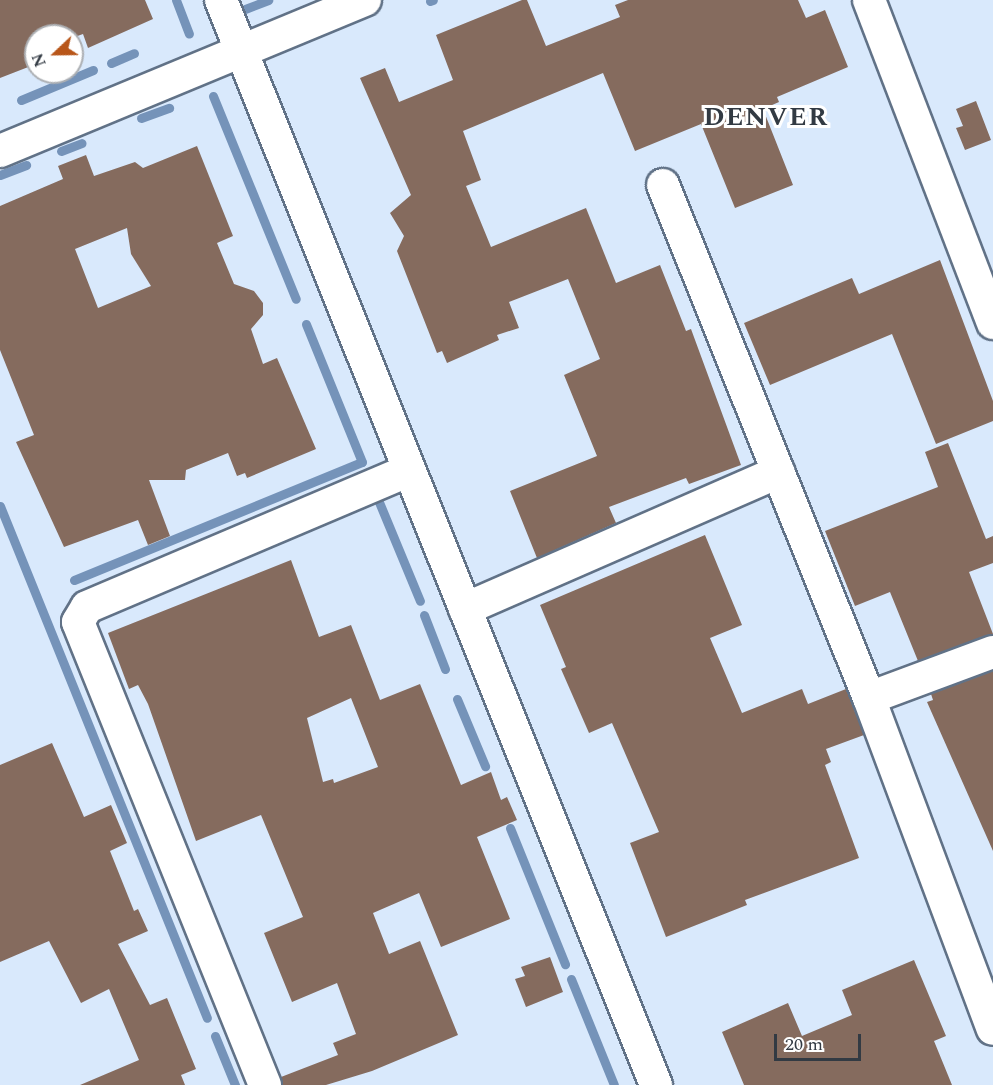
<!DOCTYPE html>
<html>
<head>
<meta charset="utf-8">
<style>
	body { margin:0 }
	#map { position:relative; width:993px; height:1085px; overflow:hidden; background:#d9e9fc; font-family:Spectral,serif }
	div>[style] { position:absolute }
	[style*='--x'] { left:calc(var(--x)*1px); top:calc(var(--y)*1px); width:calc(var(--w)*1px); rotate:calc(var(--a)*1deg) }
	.stream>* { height:9px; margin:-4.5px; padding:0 4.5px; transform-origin:4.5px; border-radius:4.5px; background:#7593b9 }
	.building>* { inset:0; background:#856b5e }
	.roads { filter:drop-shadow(2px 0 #617287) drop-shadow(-2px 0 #617287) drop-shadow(0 2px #617287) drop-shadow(0 -2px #617287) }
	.minor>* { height:32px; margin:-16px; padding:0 16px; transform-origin:16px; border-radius:16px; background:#fff }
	span { translate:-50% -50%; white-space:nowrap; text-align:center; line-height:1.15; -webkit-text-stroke:6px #fff; paint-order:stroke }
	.district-label { font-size:26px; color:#323a43; font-weight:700; letter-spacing:1.5px }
	.north { position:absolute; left:24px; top:24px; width:60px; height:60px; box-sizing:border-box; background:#fff; border:2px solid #adb0b4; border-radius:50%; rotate:248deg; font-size:16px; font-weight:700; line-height:24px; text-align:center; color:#323a43 }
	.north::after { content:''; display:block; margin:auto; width:21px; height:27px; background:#b85619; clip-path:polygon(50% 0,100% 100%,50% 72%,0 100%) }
	.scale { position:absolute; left:774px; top:1034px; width:87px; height:27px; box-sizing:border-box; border:3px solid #323a43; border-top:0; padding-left:8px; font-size:18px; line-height:21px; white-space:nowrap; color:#323a43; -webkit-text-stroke:4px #fff; paint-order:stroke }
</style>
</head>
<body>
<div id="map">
	<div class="stream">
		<i style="--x:176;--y:0;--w:36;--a:69"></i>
		<i style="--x:430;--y:1;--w:3;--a:-18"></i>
		<i style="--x:245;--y:9;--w:25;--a:-21"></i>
		<i style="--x:111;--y:63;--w:25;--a:-23"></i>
		<i style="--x:213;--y:96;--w:219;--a:67.8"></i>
		<i style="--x:21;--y:100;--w:78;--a:-22.6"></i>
		<i style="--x:141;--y:118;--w:30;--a:-20"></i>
		<i style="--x:61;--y:151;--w:22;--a:-21"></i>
		<i style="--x:0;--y:175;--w:28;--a:-21"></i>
		<i style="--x:379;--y:502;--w:107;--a:67.5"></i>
		<i style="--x:0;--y:506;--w:552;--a:67.99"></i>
		<i style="--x:74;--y:580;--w:311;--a:-22.3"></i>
		<i style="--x:362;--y:462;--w:149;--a:-112.1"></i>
		<i style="--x:424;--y:615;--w:58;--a:68.7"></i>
		<i style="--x:457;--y:699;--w:73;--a:67.3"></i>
		<i style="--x:510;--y:828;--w:147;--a:68"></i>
		<i style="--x:571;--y:979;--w:114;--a:67.9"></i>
		<i style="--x:215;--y:1036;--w:53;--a:67.8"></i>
	</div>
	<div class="building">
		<i style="clip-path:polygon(0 0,145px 0,153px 19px,88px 48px,83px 34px,72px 38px,36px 36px,36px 64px,0 78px)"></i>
		<i style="clip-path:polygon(522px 0,527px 0,546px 46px,620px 17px,615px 5px,628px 0,798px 0,806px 18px,825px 10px,848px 67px,777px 97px,779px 102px,763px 109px,793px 185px,735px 208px,701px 124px,635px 151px,603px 73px,463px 131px,481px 180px,466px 186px,491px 247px,586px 208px,616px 283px,660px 265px,686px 331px,691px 329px,741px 465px,689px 484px,686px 478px,609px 507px,616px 523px,537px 558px,510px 491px,597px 456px,564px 375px,600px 359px,568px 279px,509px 302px,519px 328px,497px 335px,499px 340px,447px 363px,442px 351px,437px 353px,397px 251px,404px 236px,390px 213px,411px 195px,360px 78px,385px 68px,399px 102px,453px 80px,436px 35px)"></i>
		<i style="clip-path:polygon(976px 101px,991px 140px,965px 150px,956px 128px,963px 126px,956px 109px)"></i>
		<i style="clip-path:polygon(evenodd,197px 146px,233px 236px,217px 243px,234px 284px,254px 291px,263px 303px,263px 315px,251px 329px,263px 364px,277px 358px,316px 449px,247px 478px,245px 473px,237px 476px,228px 453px,186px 470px,185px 480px,149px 480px,170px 536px,148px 545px,138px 520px,64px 547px,16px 442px,34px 435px,0 350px,0 206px,63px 179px,58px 166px,86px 155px,94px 176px,135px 162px,143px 168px,197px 146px,127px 228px,131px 254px,151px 286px,98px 308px,75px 249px,127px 228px)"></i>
		<i style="clip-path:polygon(940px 260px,993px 401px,993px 421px,936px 444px,892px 334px,770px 385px,744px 323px,852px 278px,859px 294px)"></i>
		<i style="clip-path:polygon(948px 443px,986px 539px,993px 536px,993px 563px,969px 572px,993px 634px,918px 661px,890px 592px,855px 606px,825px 531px,938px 487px,925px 452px)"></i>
		<i style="clip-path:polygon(705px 535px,742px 625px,710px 638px,742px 713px,802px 689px,808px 704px,846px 689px,864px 735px,826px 749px,831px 762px,825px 765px,859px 858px,745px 900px,747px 905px,666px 937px,630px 843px,659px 832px,612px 723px,589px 733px,561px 669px,566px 667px,540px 605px)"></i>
		<i style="clip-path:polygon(evenodd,291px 560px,319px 637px,351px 625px,380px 700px,420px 684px,461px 785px,491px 772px,501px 800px,507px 797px,517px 820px,477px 837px,510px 919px,441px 947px,419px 893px,373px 913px,389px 954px,420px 941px,458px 1035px,372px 1071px,326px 1085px,283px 1085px,281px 1077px,338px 1055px,333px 1043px,356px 1034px,337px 983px,292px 1002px,264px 933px,303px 917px,261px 815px,196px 841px,148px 704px,138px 685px,129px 689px,108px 633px,291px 560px,351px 698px,378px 767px,334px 783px,333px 779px,323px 782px,307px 718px,351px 698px)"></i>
		<i style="clip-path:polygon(993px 671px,993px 851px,927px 702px,933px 700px,931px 694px)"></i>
		<i style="clip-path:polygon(52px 743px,84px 817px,111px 805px,127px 843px,110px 851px,134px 911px,138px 909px,148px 931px,118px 944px,150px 1005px,167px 998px,196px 1069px,181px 1075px,185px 1085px,80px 1085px,139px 1060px,109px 989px,81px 1003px,49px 941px,0 962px,0 765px)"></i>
		<i style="clip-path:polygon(550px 957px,563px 992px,526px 1007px,515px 979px,525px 976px,521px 967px)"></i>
		<i style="clip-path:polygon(914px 960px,946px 1036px,934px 1041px,952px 1085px,744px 1085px,722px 1032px,788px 1003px,802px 1036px,852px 1015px,842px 990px)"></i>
	</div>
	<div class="roads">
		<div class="minor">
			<i style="--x:221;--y:0;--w:1169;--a:68.15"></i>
			<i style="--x:869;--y:0;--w:346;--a:69"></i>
			<i style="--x:0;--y:151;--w:395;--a:-22.5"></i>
			<i style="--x:663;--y:185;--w:553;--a:68.12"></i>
			<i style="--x:869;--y:698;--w:353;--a:69.5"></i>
			<i style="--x:465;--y:609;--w:342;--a:-23.6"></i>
			<i style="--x:869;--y:698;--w:132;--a:-20.4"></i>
			<i style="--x:265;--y:1085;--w:499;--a:-112"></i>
			<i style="--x:78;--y:622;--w:17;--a:-59"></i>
			<i style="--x:87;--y:607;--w:350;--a:-23"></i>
		</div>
	</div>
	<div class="district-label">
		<span style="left:766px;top:118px">DENVER</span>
	</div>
	<div class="north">N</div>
	<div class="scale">20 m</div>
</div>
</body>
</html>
